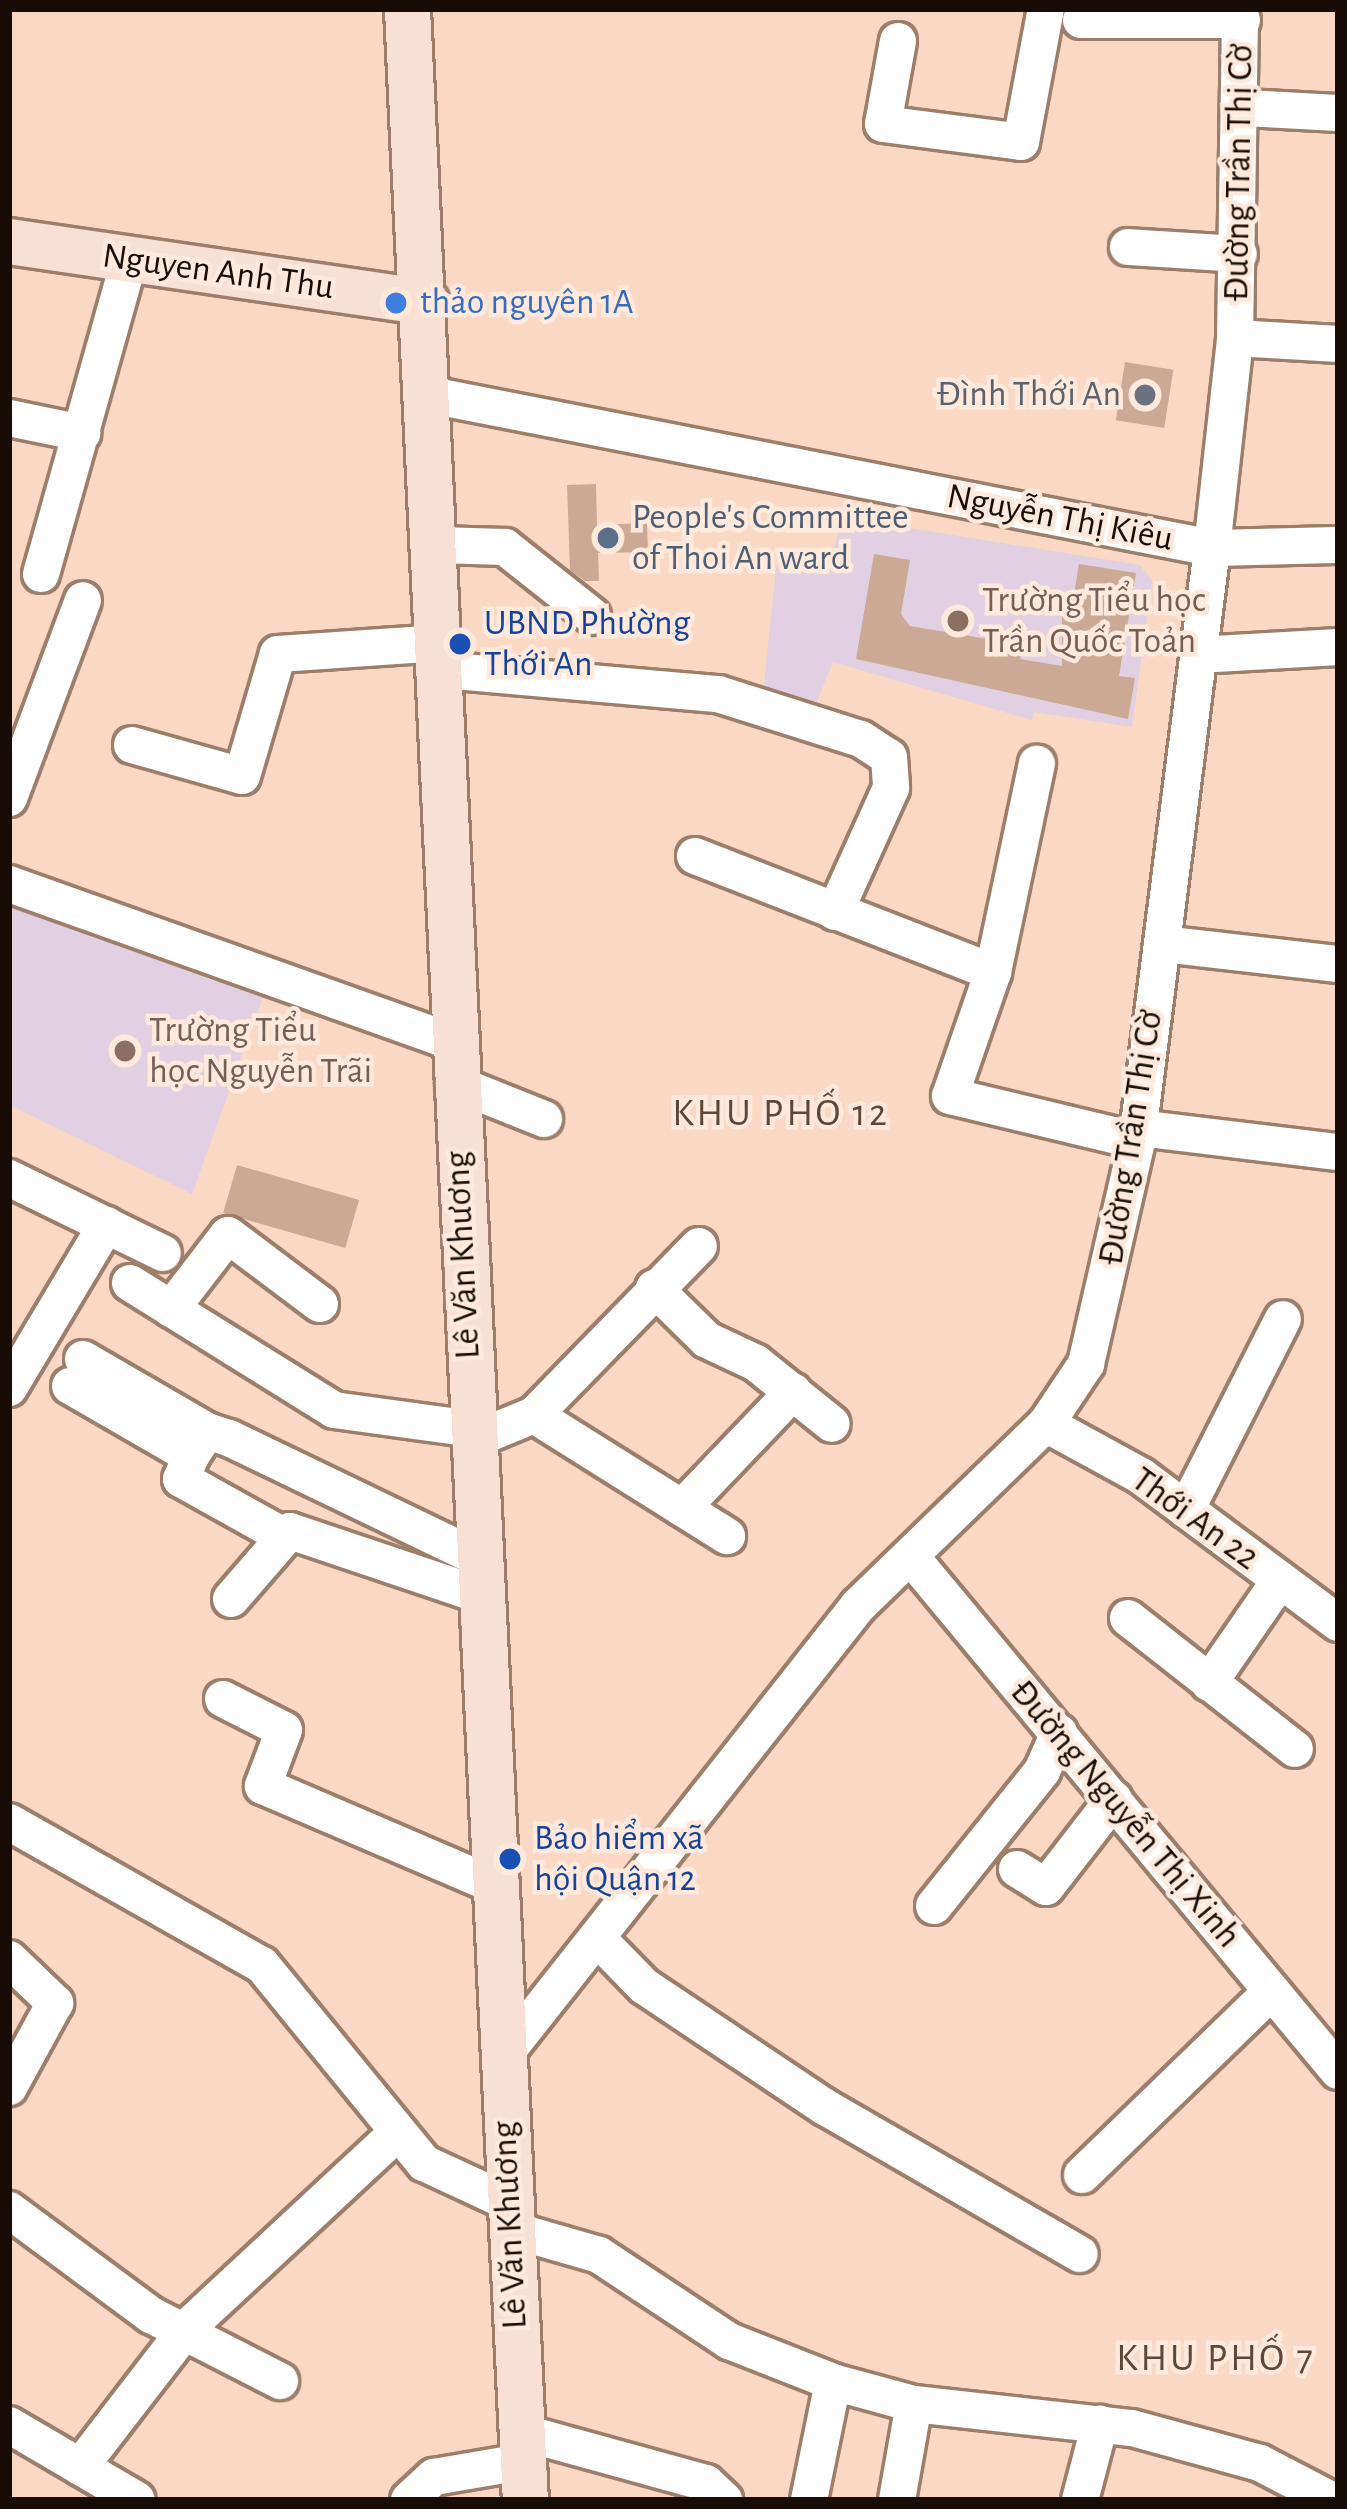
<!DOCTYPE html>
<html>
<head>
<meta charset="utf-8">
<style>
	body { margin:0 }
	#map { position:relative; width:1347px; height:2509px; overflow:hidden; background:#fbd8c4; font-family:"Alegreya Sans",sans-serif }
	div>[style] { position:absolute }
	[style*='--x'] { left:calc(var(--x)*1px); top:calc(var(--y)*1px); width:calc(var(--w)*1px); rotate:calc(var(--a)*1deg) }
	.education>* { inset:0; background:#e0d0e2 }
	.building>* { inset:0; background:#cba995; transform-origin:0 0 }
	.roads { filter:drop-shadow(3px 0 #9d7e6b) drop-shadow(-3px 0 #9d7e6b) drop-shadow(0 3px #9d7e6b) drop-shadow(0 -3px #9d7e6b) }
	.minor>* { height:36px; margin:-18px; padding:0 18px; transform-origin:18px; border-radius:18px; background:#fff }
	.major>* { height:45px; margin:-22.5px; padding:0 22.5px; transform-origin:22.5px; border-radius:22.5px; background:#f9e0d4 }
	.dots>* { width:33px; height:33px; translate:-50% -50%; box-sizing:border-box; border:6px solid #fee9dc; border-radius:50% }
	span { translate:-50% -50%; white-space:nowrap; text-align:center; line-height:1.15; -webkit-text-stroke:9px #fee9dc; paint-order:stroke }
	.street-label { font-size:36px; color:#180d06 }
	.shop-label { font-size:36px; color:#366cbe }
	.left { translate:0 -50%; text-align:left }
	.worship-label { font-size:36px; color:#5b616d }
	.right { translate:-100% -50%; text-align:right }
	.service-label { font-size:36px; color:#4e5e75 }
	.education-label { font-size:36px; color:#785e54 }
	.transit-label { font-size:36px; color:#164399 }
	.neighbourhood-label { font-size:39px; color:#624634; letter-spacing:3px }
	.frame { position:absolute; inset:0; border:12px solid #180d06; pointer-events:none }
</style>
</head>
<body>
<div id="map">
	<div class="education">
		<i style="clip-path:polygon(841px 517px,1140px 565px,1152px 581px,1132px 727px,1034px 712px,1032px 720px,833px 662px,812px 713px,763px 695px,776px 567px,829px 575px)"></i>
		<i style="clip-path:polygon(9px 904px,266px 989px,192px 1194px,9px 1105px)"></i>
	</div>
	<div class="building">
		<i style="left:1125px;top:362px;width:49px;height:59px;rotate:9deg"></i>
		<i style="clip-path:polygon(596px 484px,597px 525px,647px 523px,648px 552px,598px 553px,599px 581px,585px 581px,570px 570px,567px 485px)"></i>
		<i style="clip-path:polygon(874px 554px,910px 560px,901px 614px,910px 626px,1023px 645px,1020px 659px,1062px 666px,1062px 593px,1074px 594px,1079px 564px,1136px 573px,1119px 676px,1135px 678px,1128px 719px,856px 659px)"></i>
		<i style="left:237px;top:1165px;width:127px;height:50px;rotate:16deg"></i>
	</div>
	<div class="roads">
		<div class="minor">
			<i style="--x:1081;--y:20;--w:161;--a:0"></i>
			<i style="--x:898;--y:41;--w:84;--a:100.2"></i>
			<i style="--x:883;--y:124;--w:139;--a:7.4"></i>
			<i style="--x:1021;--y:142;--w:135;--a:-79.4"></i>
			<i style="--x:1245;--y:108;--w:93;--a:3.1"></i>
			<i style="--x:1128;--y:247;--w:111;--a:3.6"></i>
			<i style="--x:1235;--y:338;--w:103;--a:3.3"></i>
			<i style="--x:430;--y:395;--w:797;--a:11.07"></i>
			<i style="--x:1212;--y:548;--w:126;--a:-1.4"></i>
			<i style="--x:9;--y:418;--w:75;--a:11.6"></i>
			<i style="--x:437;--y:545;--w:68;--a:1.7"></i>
			<i style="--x:505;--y:547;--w:111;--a:38.4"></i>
			<i style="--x:41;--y:574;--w:326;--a:-74.3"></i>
			<i style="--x:1198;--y:655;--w:140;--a:-3.3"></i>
			<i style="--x:442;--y:670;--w:277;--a:5"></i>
			<i style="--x:718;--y:694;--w:150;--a:17.5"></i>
			<i style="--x:861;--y:739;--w:33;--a:33"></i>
			<i style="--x:889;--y:757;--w:31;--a:86"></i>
			<i style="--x:891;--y:788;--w:136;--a:114.3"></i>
			<i style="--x:132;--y:745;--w:114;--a:15.7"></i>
			<i style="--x:242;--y:776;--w:127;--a:-73.6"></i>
			<i style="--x:278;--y:654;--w:163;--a:-3.9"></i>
			<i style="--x:9;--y:798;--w:211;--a:-69.5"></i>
			<i style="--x:695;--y:856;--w:320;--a:21.3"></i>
			<i style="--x:993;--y:972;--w:131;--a:109.1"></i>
			<i style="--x:950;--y:1096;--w:192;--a:13.5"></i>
			<i style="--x:9;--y:884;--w:470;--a:19.6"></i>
			<i style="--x:1162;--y:944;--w:177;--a:6.5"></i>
			<i style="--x:993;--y:972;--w:213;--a:-78.1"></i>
			<i style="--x:454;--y:1083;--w:97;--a:21.8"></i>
			<i style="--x:1139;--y:1128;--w:200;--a:6.9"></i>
			<i style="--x:9;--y:1178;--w:171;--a:26"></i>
			<i style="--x:130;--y:1283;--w:240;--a:31.9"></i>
			<i style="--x:334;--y:1410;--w:140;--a:7.8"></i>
			<i style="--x:654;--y:1288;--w:74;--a:44.5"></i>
			<i style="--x:707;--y:1340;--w:54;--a:25.1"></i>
			<i style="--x:756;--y:1363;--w:97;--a:38.8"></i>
			<i style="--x:171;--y:1309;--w:93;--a:-52.4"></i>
			<i style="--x:228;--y:1235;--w:115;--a:36.9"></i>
			<i style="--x:83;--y:1359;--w:143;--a:30.1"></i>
			<i style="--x:70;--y:1386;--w:140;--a:30"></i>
			<i style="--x:191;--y:1456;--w:25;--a:113"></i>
			<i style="--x:181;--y:1479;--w:113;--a:29.1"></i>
			<i style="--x:9;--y:1388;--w:190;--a:-59.2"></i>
			<i style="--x:534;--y:1415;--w:228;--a:32.1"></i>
			<i style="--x:1046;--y:1424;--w:108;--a:28.7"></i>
			<i style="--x:1141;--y:1476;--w:246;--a:36.7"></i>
			<i style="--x:473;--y:1440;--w:66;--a:-22.3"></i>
			<i style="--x:534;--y:1415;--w:236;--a:-45.7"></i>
			<i style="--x:191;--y:1456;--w:30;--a:-57"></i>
			<i style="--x:207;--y:1431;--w:23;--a:18"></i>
			<i style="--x:229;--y:1438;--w:276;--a:25.7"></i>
			<i style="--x:682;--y:1508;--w:161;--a:-46.3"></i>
			<i style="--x:1186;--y:1510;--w:214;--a:-63.1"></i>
			<i style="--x:912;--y:1558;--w:667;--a:50.29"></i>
			<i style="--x:231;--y:1599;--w:90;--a:-49.1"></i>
			<i style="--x:290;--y:1531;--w:204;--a:18.6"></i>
			<i style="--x:1128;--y:1618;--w:212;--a:38.1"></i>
			<i style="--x:1209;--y:1683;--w:125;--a:-55.4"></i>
			<i style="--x:223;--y:1699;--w:68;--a:26.9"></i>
			<i style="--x:284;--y:1730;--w:60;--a:110.6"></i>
			<i style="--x:263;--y:1786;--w:251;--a:23.2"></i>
			<i style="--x:9;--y:1822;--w:291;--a:29.5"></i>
			<i style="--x:262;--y:1965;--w:256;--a:50.7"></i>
			<i style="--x:424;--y:2163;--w:93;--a:24.9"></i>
			<i style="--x:1017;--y:1869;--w:34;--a:32"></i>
			<i style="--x:1046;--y:1887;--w:111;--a:-52.3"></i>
			<i style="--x:934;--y:1906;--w:173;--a:-51.3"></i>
			<i style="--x:1042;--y:1771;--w:42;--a:-65.9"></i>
			<i style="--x:599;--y:1940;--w:64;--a:45.6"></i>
			<i style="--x:644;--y:1986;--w:218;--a:33.8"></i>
			<i style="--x:825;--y:2107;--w:294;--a:30"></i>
			<i style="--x:9;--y:1959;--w:64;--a:43.7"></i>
			<i style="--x:55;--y:2003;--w:96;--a:118.7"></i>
			<i style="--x:504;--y:2055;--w:572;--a:-51.75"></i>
			<i style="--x:858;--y:1606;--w:262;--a:-44.1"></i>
			<i style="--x:1046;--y:1424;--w:72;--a:-56.3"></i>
			<i style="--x:1086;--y:1364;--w:229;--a:-77.1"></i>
			<i style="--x:1137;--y:1141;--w:598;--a:-82.79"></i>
			<i style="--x:1212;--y:548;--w:211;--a:-83.7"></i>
			<i style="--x:1235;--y:338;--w:329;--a:-89.1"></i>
			<i style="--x:1082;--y:2175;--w:264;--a:-44.1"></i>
			<i style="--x:9;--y:2210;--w:177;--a:36.5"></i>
			<i style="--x:151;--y:2315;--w:145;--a:27.1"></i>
			<i style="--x:509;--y:2229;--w:94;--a:16.1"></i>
			<i style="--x:599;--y:2255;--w:156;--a:33.5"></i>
			<i style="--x:729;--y:2341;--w:112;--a:21.5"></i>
			<i style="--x:833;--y:2382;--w:84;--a:15.2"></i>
			<i style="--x:914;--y:2404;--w:219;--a:6.3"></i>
			<i style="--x:1132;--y:2428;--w:133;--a:15.3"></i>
			<i style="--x:1260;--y:2463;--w:80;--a:27.5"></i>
			<i style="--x:9;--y:2425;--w:148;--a:30.4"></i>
			<i style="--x:521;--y:2432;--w:192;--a:15.4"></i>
			<i style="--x:706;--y:2483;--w:25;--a:43"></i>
			<i style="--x:80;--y:2467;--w:177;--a:-52.4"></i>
			<i style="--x:188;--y:2327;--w:285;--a:-42.9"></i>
			<i style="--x:409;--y:2500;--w:34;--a:-43"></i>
			<i style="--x:434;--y:2477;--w:89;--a:-9.7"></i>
			<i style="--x:809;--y:2500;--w:120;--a:-78.5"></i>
			<i style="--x:897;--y:2500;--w:97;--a:-80"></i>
			<i style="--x:1080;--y:2500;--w:79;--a:-75.3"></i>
		</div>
		<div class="major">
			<i style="--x:407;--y:9;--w:2494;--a:87.29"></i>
			<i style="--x:9;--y:241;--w:421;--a:8.3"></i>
		</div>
	</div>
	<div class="dots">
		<i style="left:396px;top:303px;background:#3f7fe0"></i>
		<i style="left:1145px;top:395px;background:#6b7280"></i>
		<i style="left:608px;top:538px;background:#5c6f8a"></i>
		<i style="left:958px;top:621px;background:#8d6e63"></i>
		<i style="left:460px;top:644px;background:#1a4fb4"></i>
		<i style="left:125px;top:1051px;background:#8d6e63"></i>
		<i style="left:510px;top:1859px;background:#1a4fb4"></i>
	</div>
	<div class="street-label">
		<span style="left:1239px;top:173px;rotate:-89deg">Đường Trần Thị Cờ</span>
		<span style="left:218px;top:272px;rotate:8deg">Nguyen Anh Thu</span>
		<span style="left:1060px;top:518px;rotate:11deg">Nguyễn Thị Kiêu</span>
		<span style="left:1131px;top:1138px;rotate:-81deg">Đường Trần Thị Cờ</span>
		<span style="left:463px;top:1255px;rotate:-93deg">Lê Văn Khương</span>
		<span style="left:1195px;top:1519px;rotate:36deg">Thới An 22</span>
		<span style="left:1125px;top:1814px;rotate:50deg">Đường Nguyễn Thị Xinh</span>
		<span style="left:510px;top:2225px;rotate:-93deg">Lê Văn Khương</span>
	</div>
	<div class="shop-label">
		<span class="left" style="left:420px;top:303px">thảo nguyên 1A</span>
	</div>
	<div class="worship-label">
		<span class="right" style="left:1121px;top:395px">Đình Thới An</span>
	</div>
	<div class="service-label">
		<span class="left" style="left:632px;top:538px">People's Committee<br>of Thoi An ward</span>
	</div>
	<div class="education-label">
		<span class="left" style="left:982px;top:621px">Trường Tiểu học<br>Trần Quốc Toản</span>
		<span class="left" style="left:149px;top:1051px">Trường Tiểu<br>học Nguyễn Trãi</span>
	</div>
	<div class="transit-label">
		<span class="left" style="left:484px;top:644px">UBND Phường<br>Thới An</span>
		<span class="left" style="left:534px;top:1859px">Bảo hiểm xã<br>hội Quận 12</span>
	</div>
	<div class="neighbourhood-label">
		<span style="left:781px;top:1114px">KHU PHỐ 12</span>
		<span style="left:1216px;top:2359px">KHU PHỐ 7</span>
	</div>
	<div class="frame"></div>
</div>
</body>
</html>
